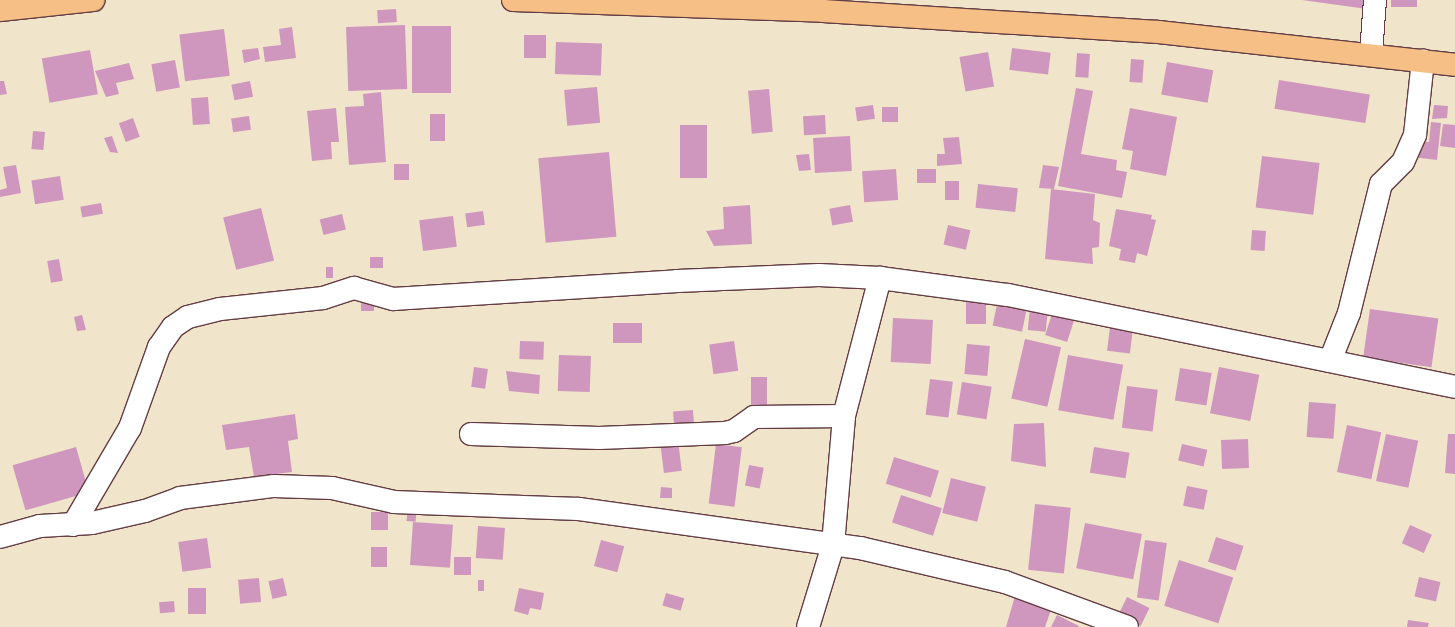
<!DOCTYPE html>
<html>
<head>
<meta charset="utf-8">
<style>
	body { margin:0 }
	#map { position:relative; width:1455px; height:627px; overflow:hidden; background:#f0e4ca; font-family:Pangolin,sans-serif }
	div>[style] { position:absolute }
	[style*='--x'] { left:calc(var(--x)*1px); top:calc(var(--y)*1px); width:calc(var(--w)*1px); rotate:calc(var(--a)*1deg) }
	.building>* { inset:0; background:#cf97be; transform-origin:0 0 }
	.roads { filter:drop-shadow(1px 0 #633d43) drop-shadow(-1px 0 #633d43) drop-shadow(0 1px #633d43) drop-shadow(0 -1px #633d43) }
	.minor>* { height:22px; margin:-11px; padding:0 11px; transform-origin:11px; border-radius:11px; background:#fff }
	.trunk>* { height:22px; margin:-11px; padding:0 11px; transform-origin:11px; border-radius:11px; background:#f5bf86 }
	span { translate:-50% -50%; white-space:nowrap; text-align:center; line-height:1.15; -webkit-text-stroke:3.5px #f6f6f2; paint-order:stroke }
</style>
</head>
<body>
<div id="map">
	<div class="building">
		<i style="clip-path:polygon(1302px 0,1368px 0,1367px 9px)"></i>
		<i style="left:1391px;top:0;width:26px;height:7px"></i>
		<i style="left:396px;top:9px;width:13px;height:19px;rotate:86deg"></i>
		<i style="left:405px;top:25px;width:64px;height:59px;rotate:88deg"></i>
		<i style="left:412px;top:26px;width:39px;height:67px"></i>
		<i style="clip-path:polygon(292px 27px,296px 58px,265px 62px,263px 47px,281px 45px,279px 29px)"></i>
		<i style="left:224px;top:29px;width:47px;height:45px;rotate:83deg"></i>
		<i style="left:524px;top:35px;width:22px;height:23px"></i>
		<i style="left:556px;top:42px;width:46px;height:32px;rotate:2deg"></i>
		<i style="clip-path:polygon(258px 48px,260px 59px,244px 63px,242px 50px)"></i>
		<i style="left:1012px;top:48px;width:39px;height:22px;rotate:7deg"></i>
		<i style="left:90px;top:50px;width:45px;height:49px;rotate:80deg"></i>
		<i style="left:988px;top:52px;width:35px;height:29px;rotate:80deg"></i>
		<i style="left:1077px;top:53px;width:13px;height:24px;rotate:4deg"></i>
		<i style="left:1131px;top:59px;width:13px;height:23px;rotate:4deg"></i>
		<i style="left:175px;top:60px;width:28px;height:24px;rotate:80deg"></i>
		<i style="left:1167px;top:62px;width:47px;height:33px;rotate:10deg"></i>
		<i style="clip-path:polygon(129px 63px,134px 79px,116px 83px,119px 94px,106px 97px,95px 71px)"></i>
		<i style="left:1279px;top:80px;width:92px;height:29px;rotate:9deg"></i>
		<i style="clip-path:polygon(0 81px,4px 81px,7px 94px,0 95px)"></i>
		<i style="left:250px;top:81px;width:16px;height:19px;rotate:79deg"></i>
		<i style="left:597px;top:87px;width:36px;height:33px;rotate:85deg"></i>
		<i style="clip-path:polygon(1076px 88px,1093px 91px,1081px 154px,1117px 160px,1116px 170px,1127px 172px,1122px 198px,1058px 186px)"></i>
		<i style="left:769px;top:89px;width:43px;height:21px;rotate:85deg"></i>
		<i style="clip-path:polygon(381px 92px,386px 162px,349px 165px,345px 107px,364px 106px,363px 94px)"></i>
		<i style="left:208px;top:97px;width:27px;height:17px;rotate:86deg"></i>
		<i style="left:873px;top:105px;width:14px;height:18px;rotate:82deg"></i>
		<i style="clip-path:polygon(1434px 105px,1448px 106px,1447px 118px,1432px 119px)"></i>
		<i style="left:882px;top:107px;width:16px;height:15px"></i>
		<i style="clip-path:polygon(336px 108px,339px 142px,331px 142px,332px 159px,312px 161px,307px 111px)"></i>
		<i style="clip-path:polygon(1130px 108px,1177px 117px,1166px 176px,1130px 169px,1133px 151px,1122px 149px)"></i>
		<i style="left:430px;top:114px;width:15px;height:27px"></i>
		<i style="left:825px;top:115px;width:19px;height:22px;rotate:87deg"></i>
		<i style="left:249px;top:116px;width:14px;height:18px;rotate:82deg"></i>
		<i style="left:133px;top:118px;width:20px;height:15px;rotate:70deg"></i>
		<i style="clip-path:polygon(1431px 122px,1441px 123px,1437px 160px,1412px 157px,1414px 140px,1429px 142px)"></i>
		<i style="clip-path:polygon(1443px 124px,1455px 125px,1455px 148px,1440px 146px)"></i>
		<i style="left:680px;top:125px;width:27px;height:53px"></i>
		<i style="left:33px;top:131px;width:12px;height:18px;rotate:5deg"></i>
		<i style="clip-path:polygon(112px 136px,118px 153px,110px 152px,104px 138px)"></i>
		<i style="left:850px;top:136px;width:35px;height:37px;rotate:87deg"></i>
		<i style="clip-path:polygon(959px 137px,962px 164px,937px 166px,937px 154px,945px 154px,943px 138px)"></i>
		<i style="left:609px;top:152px;width:85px;height:71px;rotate:85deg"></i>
		<i style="clip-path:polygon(809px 154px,811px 170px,799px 171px,796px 155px)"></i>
		<i style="left:1262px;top:156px;width:58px;height:52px;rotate:7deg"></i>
		<i style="left:409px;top:164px;width:16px;height:15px;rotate:90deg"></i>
		<i style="clip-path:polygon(16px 165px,21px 193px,0 197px,0 190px,7px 188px,3px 167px)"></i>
		<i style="clip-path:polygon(1043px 165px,1059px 167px,1054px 189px,1039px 188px)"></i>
		<i style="left:896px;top:169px;width:31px;height:34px;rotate:86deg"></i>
		<i style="left:917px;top:169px;width:19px;height:14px"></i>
		<i style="left:60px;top:176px;width:24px;height:29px;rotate:81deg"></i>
		<i style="left:945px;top:181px;width:14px;height:19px"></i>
		<i style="left:978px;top:184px;width:40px;height:24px;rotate:6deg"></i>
		<i style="clip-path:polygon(1051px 189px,1095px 194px,1093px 220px,1100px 223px,1099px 247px,1092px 248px,1093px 264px,1045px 259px)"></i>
		<i style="left:101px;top:203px;width:11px;height:21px;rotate:80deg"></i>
		<i style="clip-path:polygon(750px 205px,752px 244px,714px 246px,706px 231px,724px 229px,723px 207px)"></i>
		<i style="left:850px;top:205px;width:17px;height:21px;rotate:80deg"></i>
		<i style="left:261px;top:208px;width:54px;height:39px;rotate:76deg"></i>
		<i style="clip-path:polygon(1116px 209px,1152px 215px,1151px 219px,1156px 220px,1147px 256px,1137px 253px,1135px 263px,1119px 260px,1121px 249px,1109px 246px)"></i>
		<i style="left:483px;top:211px;width:14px;height:18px;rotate:82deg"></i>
		<i style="left:342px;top:214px;width:16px;height:23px;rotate:76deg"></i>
		<i style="left:453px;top:216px;width:31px;height:34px;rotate:83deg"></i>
		<i style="left:948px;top:225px;width:23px;height:20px;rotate:13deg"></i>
		<i style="left:1252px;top:230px;width:14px;height:20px;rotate:4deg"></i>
		<i style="left:370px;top:257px;width:13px;height:11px"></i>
		<i style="left:59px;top:259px;width:22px;height:12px;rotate:80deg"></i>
		<i style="left:326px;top:267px;width:7px;height:11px"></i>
		<i style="left:966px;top:295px;width:20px;height:29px"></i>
		<i style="left:361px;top:296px;width:13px;height:15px"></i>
		<i style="left:998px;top:300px;width:30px;height:26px;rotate:12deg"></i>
		<i style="left:1030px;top:308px;width:18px;height:22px;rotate:6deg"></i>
		<i style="left:1370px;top:309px;width:69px;height:49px;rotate:8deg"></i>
		<i style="left:1052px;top:314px;width:23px;height:22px;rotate:18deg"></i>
		<i style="clip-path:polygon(82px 315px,86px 330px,77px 331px,74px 317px)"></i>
		<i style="left:893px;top:318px;width:40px;height:44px;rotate:3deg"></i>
		<i style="left:613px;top:323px;width:29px;height:20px"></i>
		<i style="left:1110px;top:327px;width:23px;height:24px;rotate:7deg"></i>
		<i style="left:1025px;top:339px;width:37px;height:61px;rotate:13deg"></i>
		<i style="left:520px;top:341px;width:24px;height:18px;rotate:2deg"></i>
		<i style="left:734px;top:341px;width:30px;height:25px;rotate:82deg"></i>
		<i style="left:967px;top:344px;width:23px;height:30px;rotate:5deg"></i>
		<i style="left:559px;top:355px;width:32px;height:36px;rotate:2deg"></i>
		<i style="left:1068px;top:355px;width:56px;height:56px;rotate:10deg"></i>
		<i style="left:474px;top:367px;width:14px;height:20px;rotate:8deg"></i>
		<i style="left:1219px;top:367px;width:41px;height:47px;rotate:11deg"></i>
		<i style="left:1180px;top:368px;width:32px;height:33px;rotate:9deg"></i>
		<i style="clip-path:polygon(506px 371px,540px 375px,539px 394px,509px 391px)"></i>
		<i style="left:751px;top:377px;width:16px;height:29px"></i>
		<i style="left:930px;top:379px;width:23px;height:36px;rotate:7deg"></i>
		<i style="left:962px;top:382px;width:30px;height:33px;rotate:9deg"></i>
		<i style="left:1127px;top:386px;width:31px;height:42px;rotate:7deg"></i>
		<i style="left:1309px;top:402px;width:27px;height:35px;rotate:4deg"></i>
		<i style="left:693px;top:410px;width:15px;height:20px;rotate:86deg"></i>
		<i style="clip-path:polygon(295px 414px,298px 439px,288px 441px,292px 472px,254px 477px,249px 447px,226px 450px,222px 425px)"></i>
		<i style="clip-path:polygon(1044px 423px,1046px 467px,1011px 461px,1014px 424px)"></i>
		<i style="left:1347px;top:425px;width:35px;height:48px;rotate:12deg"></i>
		<i style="left:1386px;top:434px;width:33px;height:48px;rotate:12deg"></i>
		<i style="clip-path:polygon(1448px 434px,1455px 434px,1455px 474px,1445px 473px)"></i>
		<i style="left:1248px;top:439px;width:29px;height:27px;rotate:88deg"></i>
		<i style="left:678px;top:440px;width:31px;height:18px;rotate:83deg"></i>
		<i style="left:716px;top:444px;width:26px;height:60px;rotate:7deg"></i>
		<i style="left:1182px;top:444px;width:26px;height:17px;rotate:13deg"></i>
		<i style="left:76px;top:447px;width:47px;height:66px;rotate:74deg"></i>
		<i style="left:1094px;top:447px;width:36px;height:26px;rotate:9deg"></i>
		<i style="left:894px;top:457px;width:47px;height:28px;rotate:17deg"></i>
		<i style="left:749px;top:465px;width:15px;height:21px;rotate:11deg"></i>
		<i style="left:951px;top:478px;width:36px;height:36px;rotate:14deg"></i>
		<i style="left:1187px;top:486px;width:21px;height:20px;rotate:11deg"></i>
		<i style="clip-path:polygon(661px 487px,672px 488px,672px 498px,660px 498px)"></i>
		<i style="left:901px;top:495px;width:43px;height:29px;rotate:18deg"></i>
		<i style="left:1035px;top:504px;width:36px;height:66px;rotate:6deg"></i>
		<i style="left:408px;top:507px;width:9px;height:14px;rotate:6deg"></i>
		<i style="left:371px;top:512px;width:17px;height:18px"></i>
		<i style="left:413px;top:522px;width:40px;height:43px;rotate:4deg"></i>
		<i style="left:1085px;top:523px;width:58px;height:46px;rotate:11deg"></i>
		<i style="left:1410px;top:525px;width:24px;height:20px;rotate:24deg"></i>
		<i style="left:478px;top:526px;width:27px;height:32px;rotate:4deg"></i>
		<i style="left:1216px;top:537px;width:29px;height:26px;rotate:18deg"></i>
		<i style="left:207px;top:538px;width:30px;height:29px;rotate:82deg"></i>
		<i style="left:601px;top:540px;width:24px;height:27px;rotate:15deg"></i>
		<i style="left:1145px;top:540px;width:22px;height:58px;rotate:8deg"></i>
		<i style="left:371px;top:547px;width:16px;height:20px"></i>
		<i style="left:454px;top:557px;width:17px;height:18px"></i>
		<i style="left:1179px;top:560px;width:57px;height:48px;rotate:18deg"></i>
		<i style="left:1419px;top:577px;width:22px;height:20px;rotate:13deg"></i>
		<i style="left:259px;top:578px;width:24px;height:21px;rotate:85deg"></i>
		<i style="left:283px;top:578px;width:18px;height:15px;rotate:77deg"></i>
		<i style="left:478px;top:580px;width:6px;height:11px"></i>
		<i style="left:188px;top:588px;width:18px;height:26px"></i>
		<i style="clip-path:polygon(519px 588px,544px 593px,541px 610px,530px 608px,528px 615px,514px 611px)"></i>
		<i style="left:666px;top:593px;width:19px;height:13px;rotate:16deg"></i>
		<i style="clip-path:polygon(1015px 596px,1052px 607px,1045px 627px,1006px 627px)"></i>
		<i style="left:1127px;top:597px;width:25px;height:20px;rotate:26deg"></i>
		<i style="left:174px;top:601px;width:11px;height:15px;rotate:85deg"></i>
		<i style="clip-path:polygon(1057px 615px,1079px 626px,1078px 627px,1051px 627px)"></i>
		<i style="clip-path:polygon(1408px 620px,1429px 623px,1428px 627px,1407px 627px)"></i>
	</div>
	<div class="roads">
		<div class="minor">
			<i style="--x:1371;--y:54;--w:54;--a:-85.8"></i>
			<i style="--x:1330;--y:361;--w:52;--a:-68.4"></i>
			<i style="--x:1349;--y:313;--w:133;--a:-76.1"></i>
			<i style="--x:1381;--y:184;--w:31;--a:-45"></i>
			<i style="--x:1403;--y:162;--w:30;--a:-66"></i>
			<i style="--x:1415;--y:135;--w:75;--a:-83.9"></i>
			<i style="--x:471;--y:434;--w:128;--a:1.8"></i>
			<i style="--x:599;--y:438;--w:126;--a:-2.3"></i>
			<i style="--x:725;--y:433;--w:9;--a:-13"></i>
			<i style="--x:734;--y:431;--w:24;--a:-35"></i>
			<i style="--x:754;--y:417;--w:90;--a:-0.6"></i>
			<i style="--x:73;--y:525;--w:113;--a:-59.6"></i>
			<i style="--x:130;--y:428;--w:86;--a:-70.3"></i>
			<i style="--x:159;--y:347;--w:24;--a:-55"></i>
			<i style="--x:173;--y:327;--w:18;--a:-34"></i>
			<i style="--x:188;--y:317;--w:33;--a:-14"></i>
			<i style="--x:220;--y:309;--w:104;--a:-6.1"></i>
			<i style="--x:323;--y:298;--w:33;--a:-18"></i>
			<i style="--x:354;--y:288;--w:41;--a:15.8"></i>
			<i style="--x:393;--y:299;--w:285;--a:-3.6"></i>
			<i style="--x:677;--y:281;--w:142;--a:-2.4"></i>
			<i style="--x:819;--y:275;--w:61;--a:2.8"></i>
			<i style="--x:880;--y:278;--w:129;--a:7.6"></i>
			<i style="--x:1008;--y:295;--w:456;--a:11.6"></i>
			<i style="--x:0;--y:537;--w:41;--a:-15.4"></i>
			<i style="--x:40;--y:526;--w:52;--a:-3.3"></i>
			<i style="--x:92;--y:523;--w:54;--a:-12.8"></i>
			<i style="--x:145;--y:511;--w:37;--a:-20"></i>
			<i style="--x:180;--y:498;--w:95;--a:-7.3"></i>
			<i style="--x:274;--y:486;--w:58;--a:2"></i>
			<i style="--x:332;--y:488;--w:64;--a:12.7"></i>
			<i style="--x:394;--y:502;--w:185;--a:2.2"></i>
			<i style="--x:579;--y:509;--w:284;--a:7.9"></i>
			<i style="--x:860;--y:548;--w:149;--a:13.2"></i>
			<i style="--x:1005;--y:582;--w:130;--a:20.2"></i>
			<i style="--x:808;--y:627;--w:86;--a:-73"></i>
			<i style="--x:833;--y:545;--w:129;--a:-85.1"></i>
			<i style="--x:844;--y:416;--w:143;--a:-75.4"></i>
		</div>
		<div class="trunk">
			<i style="--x:513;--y:0;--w:310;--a:2"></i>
			<i style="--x:823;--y:11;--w:336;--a:3.6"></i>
			<i style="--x:1158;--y:32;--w:299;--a:6.3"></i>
			<i style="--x:0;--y:10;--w:94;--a:-6.1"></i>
		</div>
	</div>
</div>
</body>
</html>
